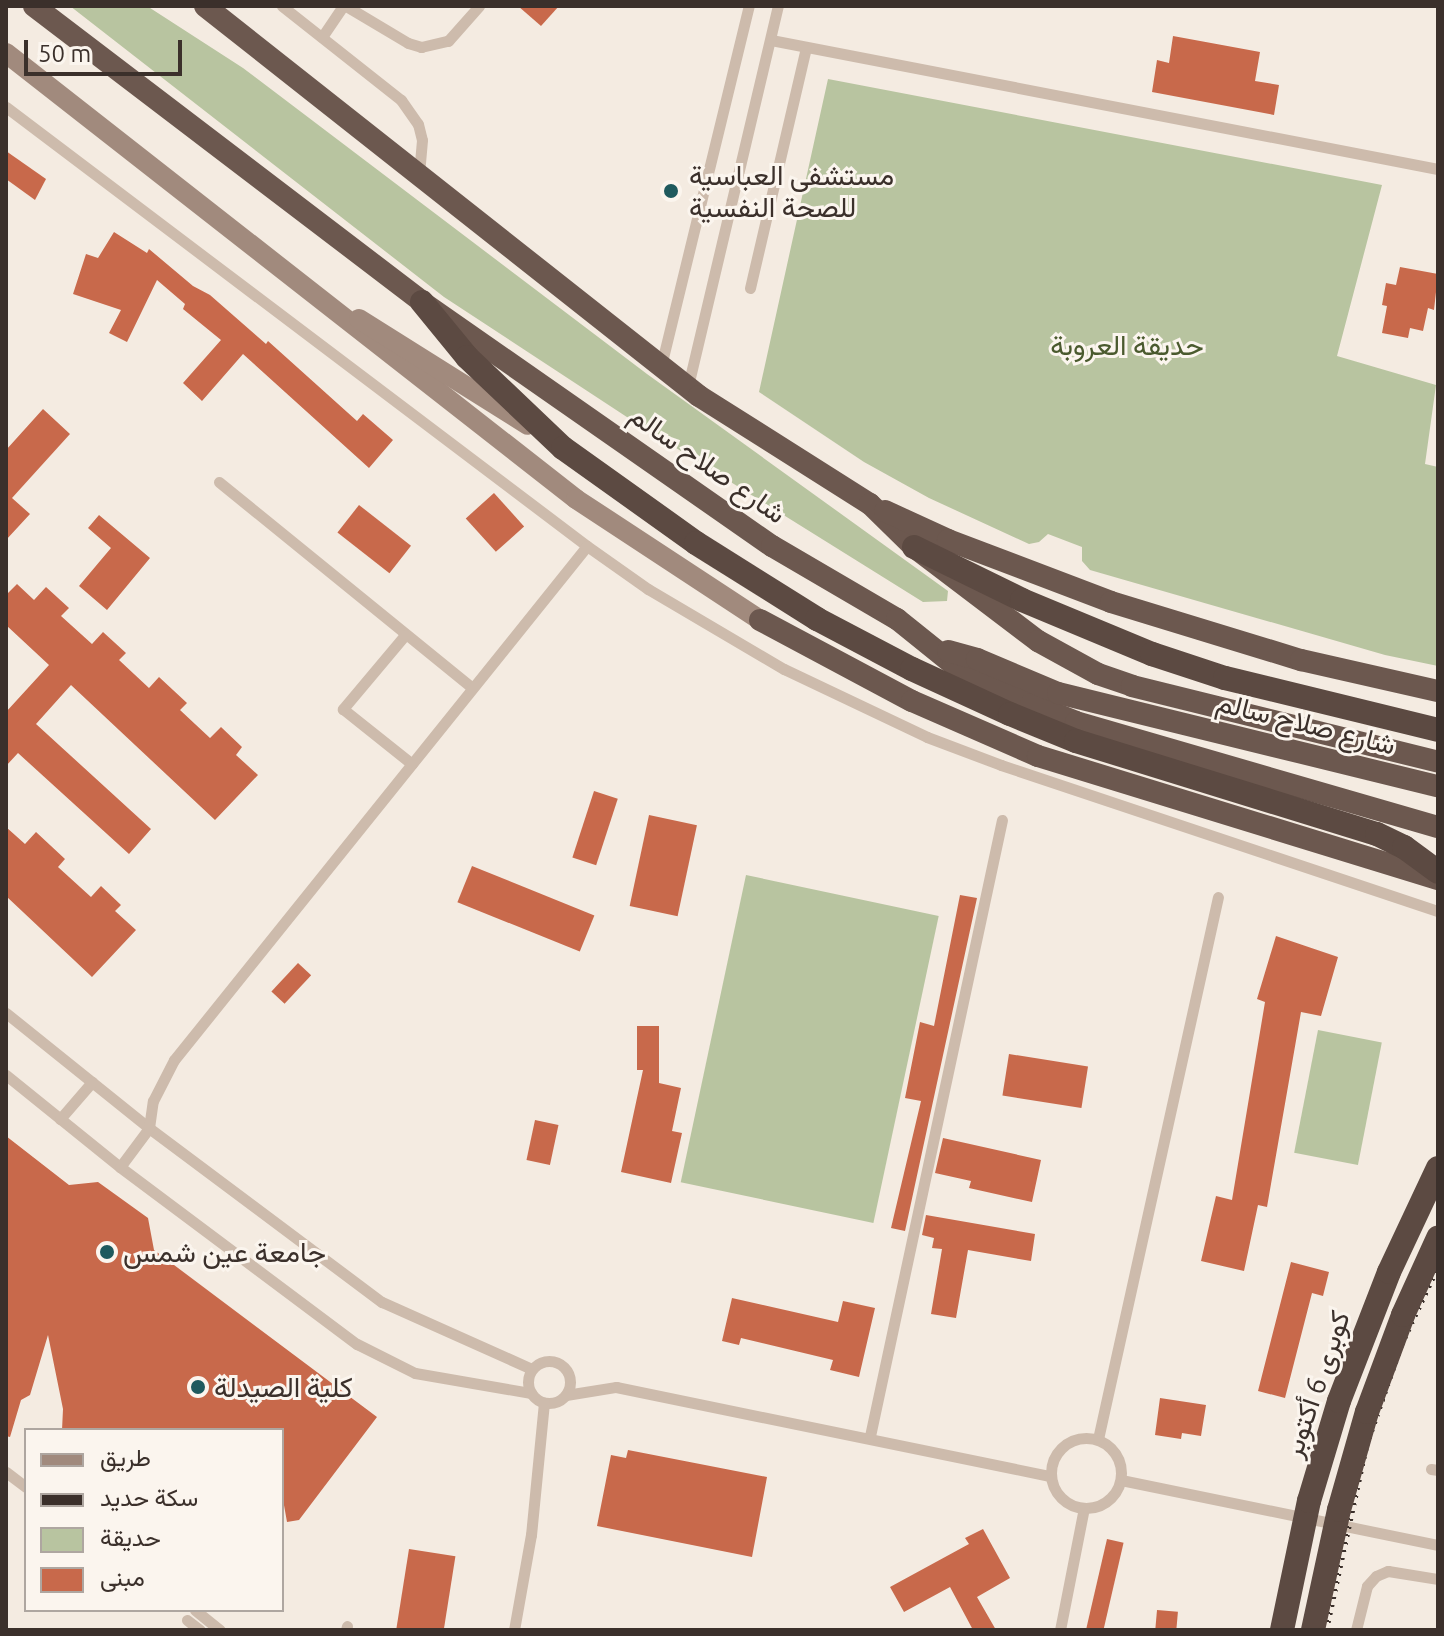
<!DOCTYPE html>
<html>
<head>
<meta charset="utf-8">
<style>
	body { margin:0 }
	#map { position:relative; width:1444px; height:1636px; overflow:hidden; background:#f4ebe1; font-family:Ubuntu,Vazirmatn,sans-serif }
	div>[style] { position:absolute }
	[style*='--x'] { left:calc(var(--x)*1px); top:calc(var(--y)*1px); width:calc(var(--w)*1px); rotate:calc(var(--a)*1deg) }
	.green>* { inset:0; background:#b8c4a0; transform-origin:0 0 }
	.building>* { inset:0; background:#c8694b; transform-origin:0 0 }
	.service>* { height:11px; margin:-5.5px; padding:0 5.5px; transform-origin:5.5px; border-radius:5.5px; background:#cdbbac }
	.service>.ring { margin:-5.5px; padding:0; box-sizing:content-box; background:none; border:11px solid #cdbbac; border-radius:50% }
	.secondary>* { height:20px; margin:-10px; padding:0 10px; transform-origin:10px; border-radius:10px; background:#a18a7d }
	.trunk>* { height:22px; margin:-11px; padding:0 11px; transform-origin:11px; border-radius:11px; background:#6c584f }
	.motorway>* { height:24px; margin:-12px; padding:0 12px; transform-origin:12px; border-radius:12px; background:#5c4a42 }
	.rail>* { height:6px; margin-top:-3px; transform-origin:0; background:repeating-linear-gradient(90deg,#3b302b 0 2px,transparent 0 8px) }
	.motorway-bridge>* { height:24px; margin:-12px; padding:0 12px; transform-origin:12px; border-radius:12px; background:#5c4a42 }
	.dots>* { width:22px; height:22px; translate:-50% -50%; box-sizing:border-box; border:4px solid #fbf5ee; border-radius:50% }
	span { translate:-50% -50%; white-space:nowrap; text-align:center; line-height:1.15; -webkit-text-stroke:6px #fbf5ee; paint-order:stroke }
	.poi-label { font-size:28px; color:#3b302b }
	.left { translate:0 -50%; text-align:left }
	.park-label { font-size:28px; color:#4a5a2e }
	.street-label { font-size:28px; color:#3b302b }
	.frame { position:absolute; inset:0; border:8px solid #3b302b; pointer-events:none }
	.legend { position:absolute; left:24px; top:1428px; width:260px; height:184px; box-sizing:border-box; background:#fbf5ee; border:2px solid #aea6a0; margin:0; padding:10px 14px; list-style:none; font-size:24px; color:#3b302b }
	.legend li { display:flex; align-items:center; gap:16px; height:40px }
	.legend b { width:40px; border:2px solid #aea6a0 }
	.scale { position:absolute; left:24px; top:40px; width:158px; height:36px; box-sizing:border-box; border:4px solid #3b302b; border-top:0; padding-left:10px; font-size:24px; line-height:28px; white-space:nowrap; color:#3b302b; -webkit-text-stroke:6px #fbf5ee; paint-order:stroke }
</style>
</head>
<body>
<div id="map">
	<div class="green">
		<i style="clip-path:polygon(70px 6px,147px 6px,243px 68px,647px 374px,948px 591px,947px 601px,923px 602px,636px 423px,444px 297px)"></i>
		<i style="clip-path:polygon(828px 79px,1382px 185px,1337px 356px,1436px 385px,1425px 464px,1438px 467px,1438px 666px,1385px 655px,1090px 570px,1082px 561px,1082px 547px,1048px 534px,1039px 542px,1029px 544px,929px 498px,864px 462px,759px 392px)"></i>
		<i style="left:746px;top:875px;width:197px;height:314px;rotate:12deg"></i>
		<i style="left:1318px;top:1030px;width:65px;height:125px;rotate:11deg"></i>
	</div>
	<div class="building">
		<i style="clip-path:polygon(518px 6px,559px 6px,541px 26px)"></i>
		<i style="clip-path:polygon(1173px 36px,1260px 52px,1255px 81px,1279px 85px,1274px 115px,1152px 92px,1157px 60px,1169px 63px)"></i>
		<i style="clip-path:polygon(6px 151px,46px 179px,35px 200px,6px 179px)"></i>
		<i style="clip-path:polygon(114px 232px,147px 253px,149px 249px,193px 286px,210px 295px,266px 344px,268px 341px,357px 421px,363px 414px,393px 440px,369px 468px,243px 354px,202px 401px,183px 383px,221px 340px,183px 309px,185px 304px,157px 280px,127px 342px,109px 333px,121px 310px,73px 294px,86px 254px,98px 258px)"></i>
		<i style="clip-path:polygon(1400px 267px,1438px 274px,1434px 310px,1428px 308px,1423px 331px,1410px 328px,1408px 338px,1382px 333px,1387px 306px,1382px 305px,1386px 283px,1396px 285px)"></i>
		<i style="clip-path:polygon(43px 409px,70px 434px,12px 498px,30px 514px,6px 540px,6px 450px)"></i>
		<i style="left:494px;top:493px;width:45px;height:38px;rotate:48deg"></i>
		<i style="left:359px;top:505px;width:66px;height:35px;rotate:38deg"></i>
		<i style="clip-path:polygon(99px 515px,150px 558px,107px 610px,79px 586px,111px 548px,88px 528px)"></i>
		<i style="clip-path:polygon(17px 584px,34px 600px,46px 587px,69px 608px,61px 616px,92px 644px,103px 632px,126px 653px,119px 660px,149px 688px,159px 677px,187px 703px,180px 710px,210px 738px,221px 727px,242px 747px,236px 755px,258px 775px,215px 820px,71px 685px,36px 724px,151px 829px,129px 854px,18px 753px,6px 766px,6px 712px,49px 665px,6px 625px,6px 595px)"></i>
		<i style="left:594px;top:791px;width:25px;height:70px;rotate:18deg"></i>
		<i style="left:649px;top:815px;width:49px;height:93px;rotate:12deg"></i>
		<i style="clip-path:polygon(6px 827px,25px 844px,36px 832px,65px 859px,58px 867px,91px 897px,101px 886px,121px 905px,115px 911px,136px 930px,92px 977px,6px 896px)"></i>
		<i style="left:472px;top:866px;width:132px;height:39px;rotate:22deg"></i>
		<i style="clip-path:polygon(960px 895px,977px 898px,905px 1231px,891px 1228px,921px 1101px,905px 1098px,920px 1022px,934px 1026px)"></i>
		<i style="clip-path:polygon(1276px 936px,1338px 957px,1321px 1016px,1301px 1012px,1267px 1207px,1258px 1205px,1244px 1271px,1201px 1261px,1216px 1196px,1232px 1200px,1265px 1002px,1257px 999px)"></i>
		<i style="left:298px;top:963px;width:18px;height:39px;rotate:43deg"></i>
		<i style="clip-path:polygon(637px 1026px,659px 1026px,659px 1083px,681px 1088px,672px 1131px,682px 1133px,671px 1183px,621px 1172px,643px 1070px,637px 1070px)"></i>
		<i style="left:1009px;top:1054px;width:80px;height:42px;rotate:9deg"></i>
		<i style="left:535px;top:1120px;width:24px;height:41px;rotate:12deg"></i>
		<i style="clip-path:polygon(6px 1136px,69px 1185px,98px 1182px,148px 1218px,154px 1250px,377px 1417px,299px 1520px,287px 1522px,282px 1494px,282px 1430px,62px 1430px,63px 1409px,48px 1335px,30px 1395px,21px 1400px,10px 1437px,6px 1436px)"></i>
		<i style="clip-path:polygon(943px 1138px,1041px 1160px,1032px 1202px,969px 1188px,971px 1181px,935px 1173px)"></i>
		<i style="clip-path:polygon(926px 1215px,1035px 1234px,1031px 1261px,968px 1250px,956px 1318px,931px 1314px,942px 1249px,932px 1248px,934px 1238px,922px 1235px)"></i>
		<i style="clip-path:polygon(1291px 1262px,1329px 1272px,1323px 1296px,1312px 1293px,1285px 1398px,1258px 1391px)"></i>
		<i style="clip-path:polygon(732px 1298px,838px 1322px,843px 1301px,875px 1308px,859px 1377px,830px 1370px,833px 1360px,741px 1338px,739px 1345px,722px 1341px)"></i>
		<i style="clip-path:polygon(1160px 1398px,1206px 1405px,1201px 1436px,1182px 1433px,1181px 1439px,1155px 1435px)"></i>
		<i style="clip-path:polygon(628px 1450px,767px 1477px,752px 1557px,597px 1526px,611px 1455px,626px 1458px)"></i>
		<i style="clip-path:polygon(983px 1529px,1010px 1578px,977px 1597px,996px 1630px,973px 1630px,950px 1587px,904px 1612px,890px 1587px,969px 1544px,965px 1538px)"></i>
		<i style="left:1107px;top:1539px;width:17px;height:93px;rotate:13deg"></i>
		<i style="left:409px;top:1549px;width:47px;height:82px;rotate:9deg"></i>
		<i style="left:1157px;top:1610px;width:21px;height:20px;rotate:5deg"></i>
	</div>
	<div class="service">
		<i style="--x:282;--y:6;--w:152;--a:38.3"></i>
		<i style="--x:401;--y:100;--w:29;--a:55"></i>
		<i style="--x:418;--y:124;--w:16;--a:76"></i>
		<i style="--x:422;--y:140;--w:34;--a:95"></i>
		<i style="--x:346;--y:6;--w:72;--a:30.8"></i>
		<i style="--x:408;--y:43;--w:14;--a:17"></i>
		<i style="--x:421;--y:47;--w:28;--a:-13"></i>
		<i style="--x:448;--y:41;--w:47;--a:-48.5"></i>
		<i style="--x:322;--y:37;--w:37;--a:-56"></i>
		<i style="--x:771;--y:40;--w:679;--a:10.95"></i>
		<i style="--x:6;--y:107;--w:728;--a:37.07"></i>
		<i style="--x:587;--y:546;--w:75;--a:35.2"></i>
		<i style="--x:648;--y:589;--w:158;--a:30.5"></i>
		<i style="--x:784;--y:669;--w:158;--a:25.4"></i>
		<i style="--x:927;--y:737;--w:79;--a:20.7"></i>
		<i style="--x:1001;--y:765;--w:461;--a:18.5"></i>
		<i style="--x:750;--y:288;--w:247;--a:-76.9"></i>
		<i style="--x:661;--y:366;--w:371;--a:-76.3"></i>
		<i style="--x:688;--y:386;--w:391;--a:-76.7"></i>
		<i style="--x:219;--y:482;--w:325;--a:39.1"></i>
		<i style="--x:405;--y:635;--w:97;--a:130"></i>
		<i style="--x:343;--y:709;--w:88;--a:38.6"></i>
		<i style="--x:6;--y:1013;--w:184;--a:38.8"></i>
		<i style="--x:149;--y:1128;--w:291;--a:36.8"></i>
		<i style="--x:382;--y:1302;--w:164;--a:24.1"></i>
		<i style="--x:6;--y:1075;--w:146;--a:38.9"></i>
		<i style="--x:120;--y:1167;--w:296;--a:36.8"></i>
		<i style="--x:357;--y:1344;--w:65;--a:26.6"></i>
		<i style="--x:415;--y:1373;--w:118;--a:9.8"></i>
		<i style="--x:60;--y:1119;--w:49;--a:-49.1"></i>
		<i style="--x:120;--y:1167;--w:49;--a:-53.4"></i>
		<i style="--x:149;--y:1128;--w:27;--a:-82"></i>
		<i style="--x:153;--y:1101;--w:46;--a:-62.9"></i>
		<i style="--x:174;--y:1060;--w:659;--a:-51.22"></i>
		<i class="ring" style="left:528px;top:1361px;width:31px;height:31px"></i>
		<i style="--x:566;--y:1395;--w:51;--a:-9.1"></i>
		<i style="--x:616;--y:1387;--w:443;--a:11.6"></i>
		<i style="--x:870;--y:1436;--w:630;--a:-77.91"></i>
		<i class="ring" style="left:1051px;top:1438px;width:59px;height:59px"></i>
		<i style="--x:1098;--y:1439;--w:555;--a:-77.52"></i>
		<i style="--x:1431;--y:1469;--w:7;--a:8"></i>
		<i style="--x:6;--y:1472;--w:25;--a:37"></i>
		<i style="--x:1121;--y:1480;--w:324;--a:11.6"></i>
		<i style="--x:195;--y:1610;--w:32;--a:39"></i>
		<i style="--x:187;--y:1620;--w:16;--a:38"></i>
		<i style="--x:346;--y:1630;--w:4;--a:-76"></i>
		<i style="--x:514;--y:1630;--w:97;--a:-79.9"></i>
		<i style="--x:531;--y:1535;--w:133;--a:-84.4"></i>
		<i style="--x:1060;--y:1630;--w:124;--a:-78.9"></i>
		<i style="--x:1356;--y:1630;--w:45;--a:-76"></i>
		<i style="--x:1367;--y:1586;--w:13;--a:-48"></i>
		<i style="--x:1376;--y:1576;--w:13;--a:-23"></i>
		<i style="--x:1388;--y:1571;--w:51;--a:9.1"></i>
	</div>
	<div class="secondary">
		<i style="--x:6;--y:53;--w:724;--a:38.04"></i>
		<i style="--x:576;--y:499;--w:220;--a:33.3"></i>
		<i style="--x:359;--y:319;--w:199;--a:32.1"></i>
	</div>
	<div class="trunk">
		<i style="--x:34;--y:6;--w:488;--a:37.3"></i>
		<i style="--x:422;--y:302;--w:427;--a:34.9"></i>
		<i style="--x:772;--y:546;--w:145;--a:30.3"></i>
		<i style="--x:897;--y:619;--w:72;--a:38.8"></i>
		<i style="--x:953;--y:664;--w:88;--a:27.1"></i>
		<i style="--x:1031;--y:704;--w:48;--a:21.8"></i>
		<i style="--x:1076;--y:722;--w:377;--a:16.2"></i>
		<i style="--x:205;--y:6;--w:629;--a:38.29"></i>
		<i style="--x:699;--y:396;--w:202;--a:32.3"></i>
		<i style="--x:870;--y:504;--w:62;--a:44.3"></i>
		<i style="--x:914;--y:547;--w:156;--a:37.2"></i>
		<i style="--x:1038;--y:641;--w:68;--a:28.8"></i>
		<i style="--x:1098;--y:674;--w:36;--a:19"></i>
		<i style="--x:1132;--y:686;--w:315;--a:13.9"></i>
		<i style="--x:885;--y:511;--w:69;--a:24.7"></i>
		<i style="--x:948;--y:540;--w:174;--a:20.8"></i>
		<i style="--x:1111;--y:602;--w:199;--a:17"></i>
		<i style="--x:1301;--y:660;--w:140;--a:12.8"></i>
		<i style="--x:760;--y:620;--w:172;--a:28.1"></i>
		<i style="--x:912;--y:701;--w:137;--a:23.6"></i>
		<i style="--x:1038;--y:756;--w:418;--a:17.1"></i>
		<i style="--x:948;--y:651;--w:30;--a:15"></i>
		<i style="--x:977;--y:659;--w:88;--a:22.8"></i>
		<i style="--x:1058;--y:693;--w:391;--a:13.8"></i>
	</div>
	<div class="motorway">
		<i style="--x:422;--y:302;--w:71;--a:50.7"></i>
		<i style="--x:467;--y:357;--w:132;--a:43.5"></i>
		<i style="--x:563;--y:448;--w:163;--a:35.5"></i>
		<i style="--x:696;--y:543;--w:143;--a:32.1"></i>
		<i style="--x:817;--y:619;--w:107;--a:27.8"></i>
		<i style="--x:912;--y:669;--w:108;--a:24.7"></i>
		<i style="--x:1010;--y:714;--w:71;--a:22.2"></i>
		<i style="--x:1076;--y:741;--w:315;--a:17.2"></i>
		<i style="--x:1377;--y:834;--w:30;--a:26"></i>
		<i style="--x:1404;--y:847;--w:42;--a:36.3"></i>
		<i style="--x:914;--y:547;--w:120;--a:26.1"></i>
		<i style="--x:1022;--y:600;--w:141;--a:22.6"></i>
		<i style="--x:1152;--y:654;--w:77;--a:18.2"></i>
		<i style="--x:1225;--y:678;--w:219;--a:13.7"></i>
	</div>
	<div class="rail">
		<i style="--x:1326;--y:1630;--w:188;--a:-77.7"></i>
		<i style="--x:1366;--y:1446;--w:107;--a:-70.9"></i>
		<i style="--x:1401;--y:1345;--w:87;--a:-64.9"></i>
	</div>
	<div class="motorway-bridge">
		<i style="--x:1282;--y:1630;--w:132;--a:-78.2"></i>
		<i style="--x:1309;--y:1501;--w:104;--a:-73.3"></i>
		<i style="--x:1339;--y:1401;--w:138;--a:-68.8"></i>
		<i style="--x:1389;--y:1272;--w:115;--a:-64.8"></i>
		<i style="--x:1313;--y:1630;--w:123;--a:-77.8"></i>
		<i style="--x:1339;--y:1510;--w:102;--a:-74.1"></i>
		<i style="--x:1367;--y:1412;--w:103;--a:-69.6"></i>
		<i style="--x:1403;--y:1315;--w:85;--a:-65.6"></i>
	</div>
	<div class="dots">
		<i style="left:671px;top:191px;background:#1f5a5e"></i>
		<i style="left:107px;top:1252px;background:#1f5a5e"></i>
		<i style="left:198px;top:1387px;background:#1f5a5e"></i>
	</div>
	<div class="poi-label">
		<span class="left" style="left:689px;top:191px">مستشفى العباسية<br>للصحة النفسية</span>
		<span class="left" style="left:123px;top:1252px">جامعة عين شمس</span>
		<span class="left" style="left:214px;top:1387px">كلية الصيدلة</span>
	</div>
	<div class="park-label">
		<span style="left:1127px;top:345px">حديقة العروبة</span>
	</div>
	<div class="street-label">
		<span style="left:708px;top:464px;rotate:35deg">شارع صلاح سالم</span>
		<span style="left:1306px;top:723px;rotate:14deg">شارع صلاح سالم</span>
		<span style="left:1316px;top:1384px;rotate:-71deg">كوبرى 6 أكتوبر</span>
	</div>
	<div class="frame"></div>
	<ul class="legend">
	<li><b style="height:10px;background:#a18a7d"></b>طريق</li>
	<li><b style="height:10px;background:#3b302b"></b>سكة حديد</li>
	<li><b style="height:22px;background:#b8c4a0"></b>حديقة</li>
	<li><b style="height:22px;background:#c8694b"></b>مبنى</li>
	</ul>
	<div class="scale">50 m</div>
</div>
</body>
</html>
